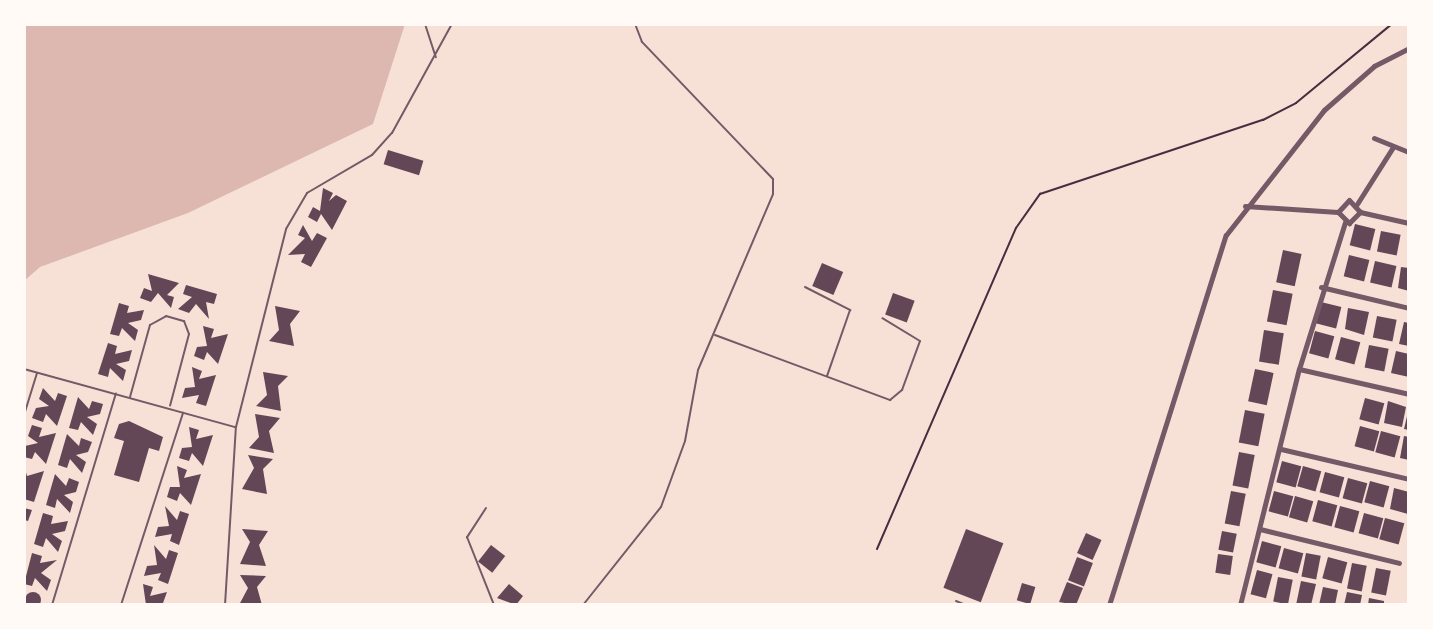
<!DOCTYPE html>
<html>
<head>
<meta charset="utf-8">
<style>
	body { margin:0 }
	#map { position:relative; width:1433px; height:629px; overflow:hidden; background:#f7e1d7; font-family:Commissioner,sans-serif }
	div>[style] { position:absolute }
	[style*='--x'] { left:calc(var(--x)*1px); top:calc(var(--y)*1px); width:calc(var(--w)*1px); rotate:calc(var(--a)*1deg) }
	.water>* { inset:0; background:#dcb8b0 }
	.building>* { inset:0; background:#644757; transform-origin:0 0 }
	.round { border-radius:50% }
	.path>* { height:2px; margin:-1px; padding:0 1px; transform-origin:1px; border-radius:1px; background:#4a2c40 }
	.service>* { height:2px; margin:-1px; padding:0 1px; transform-origin:1px; border-radius:1px; background:#755966 }
	.minor>* { height:5px; margin:-2.5px; padding:0 2.5px; transform-origin:2.5px; border-radius:2.5px; background:#755966 }
	span { translate:-50% -50%; white-space:nowrap; text-align:center; line-height:1.15; -webkit-text-stroke:6px #fffaf5; paint-order:stroke }
	.frame { position:absolute; inset:0; border:26px solid #fffaf5; pointer-events:none }
</style>
</head>
<body>
<div id="map">
	<div class="water">
		<i style="clip-path:polygon(24px 24px,405px 24px,373px 124px,188px 213px,40px 267px,24px 281px)"></i>
	</div>
	<div class="building">
		<i style="left:388px;top:150px;width:37px;height:15px;rotate:17deg"></i>
		<i style="clip-path:polygon(323px 188px,333px 193px,329px 201px,336px 195px,347px 201px,332px 230px,321px 214px,317px 222px,308px 217px,313px 207px,320px 211px)"></i>
		<i style="left:1355px;top:224px;width:21px;height:22px;rotate:14deg"></i>
		<i style="clip-path:polygon(303px 225px,312px 241px,317px 233px,327px 238px,311px 267px,301px 262px,305px 254px,288px 255px,305px 238px,298px 235px)"></i>
		<i style="left:1381px;top:231px;width:20px;height:21px;rotate:11deg"></i>
		<i style="left:1283px;top:250px;width:19px;height:33px;rotate:12deg"></i>
		<i style="left:1349px;top:255px;width:21px;height:22px;rotate:14deg"></i>
		<i style="left:1375px;top:261px;width:22px;height:22px;rotate:13deg"></i>
		<i style="left:822px;top:263px;width:23px;height:25px;rotate:23deg"></i>
		<i style="clip-path:polygon(1401px 267px,1409px 268px,1409px 291px,1398px 288px)"></i>
		<i style="clip-path:polygon(148px 274px,179px 283px,167px 295px,174px 297px,171px 308px,158px 293px,151px 302px,140px 298px,144px 288px,152px 291px)"></i>
		<i style="clip-path:polygon(186px 285px,217px 294px,214px 304px,206px 302px,209px 319px,196px 304px,189px 313px,178px 309px,192px 297px,183px 294px)"></i>
		<i style="left:1273px;top:290px;width:20px;height:32px;rotate:11deg"></i>
		<i style="left:893px;top:293px;width:23px;height:23px;rotate:20deg"></i>
		<i style="left:1321px;top:302px;width:21px;height:22px;rotate:14deg"></i>
		<i style="clip-path:polygon(119px 303px,129px 306px,127px 313px,144px 310px,141px 320px,128px 323px,138px 330px,135px 341px,122px 328px,119px 336px,110px 334px)"></i>
		<i style="clip-path:polygon(275px 306px,300px 311px,290px 324px,294px 346px,269px 341px,279px 330px)"></i>
		<i style="clip-path:polygon(1348px 308px,1369px 312px,1364px 335px,1345px 329px)"></i>
		<i style="left:1377px;top:316px;width:20px;height:22px;rotate:11deg"></i>
		<i style="clip-path:polygon(1404px 322px,1409px 323px,1409px 346px,1399px 344px)"></i>
		<i style="clip-path:polygon(203px 326px,214px 329px,211px 338px,228px 334px,218px 364px,207px 352px,204px 360px,194px 356px,197px 347px,207px 346px)"></i>
		<i style="left:1264px;top:330px;width:20px;height:32px;rotate:9deg"></i>
		<i style="left:1315px;top:331px;width:20px;height:23px;rotate:15deg"></i>
		<i style="left:1341px;top:337px;width:20px;height:23px;rotate:15deg"></i>
		<i style="clip-path:polygon(108px 343px,117px 346px,115px 354px,132px 350px,129px 361px,116px 364px,126px 370px,123px 381px,110px 368px,108px 377px,98px 374px)"></i>
		<i style="left:1369px;top:345px;width:20px;height:23px;rotate:11deg"></i>
		<i style="clip-path:polygon(1396px 351px,1409px 354px,1409px 377px,1391px 373px)"></i>
		<i style="clip-path:polygon(192px 367px,202px 371px,199px 379px,216px 375px,206px 406px,196px 403px,199px 395px,182px 398px,185px 388px,195px 387px)"></i>
		<i style="left:1255px;top:369px;width:19px;height:33px;rotate:12deg"></i>
		<i style="clip-path:polygon(263px 372px,288px 376px,278px 386px,281px 411px,256px 406px,267px 395px)"></i>
		<i style="clip-path:polygon(43px 388px,55px 401px,58px 393px,67px 396px,57px 426px,46px 414px,43px 422px,32px 418px,36px 408px,49px 406px,39px 399px)"></i>
		<i style="clip-path:polygon(78px 397px,89px 409px,92px 401px,103px 404px,100px 414px,87px 417px,97px 424px,93px 435px,81px 422px,78px 430px,69px 428px)"></i>
		<i style="left:1365px;top:398px;width:20px;height:22px;rotate:15deg"></i>
		<i style="clip-path:polygon(1388px 401px,1406px 407px,1402px 427px,1384px 423px)"></i>
		<i style="clip-path:polygon(1409px 408px,1409px 430px,1404px 429px)"></i>
		<i style="left:1245px;top:410px;width:20px;height:33px;rotate:11deg"></i>
		<i style="clip-path:polygon(255px 414px,280px 418px,269px 431px,274px 453px,249px 448px,259px 437px)"></i>
		<i style="clip-path:polygon(129px 421px,163px 437px,159px 451px,149px 448px,139px 482px,114px 475px,124px 441px,114px 438px,119px 424px)"></i>
		<i style="clip-path:polygon(32px 425px,42px 428px,39px 437px,56px 433px,46px 464px,35px 452px,32px 459px,24px 457px,25px 446px,38px 443px,28px 436px)"></i>
		<i style="left:1360px;top:426px;width:20px;height:21px;rotate:15deg"></i>
		<i style="clip-path:polygon(189px 427px,199px 430px,196px 439px,213px 435px,203px 466px,192px 453px,189px 461px,179px 458px,182px 448px,192px 447px)"></i>
		<i style="left:1381px;top:431px;width:20px;height:22px;rotate:15deg"></i>
		<i style="clip-path:polygon(67px 434px,79px 446px,81px 438px,92px 442px,88px 452px,76px 455px,86px 462px,82px 473px,70px 459px,67px 468px,58px 465px)"></i>
		<i style="clip-path:polygon(1404px 436px,1409px 437px,1409px 460px,1400px 458px)"></i>
		<i style="left:1239px;top:452px;width:16px;height:34px;rotate:11deg"></i>
		<i style="clip-path:polygon(248px 455px,273px 459px,263px 469px,267px 494px,242px 489px,254px 468px)"></i>
		<i style="left:1282px;top:461px;width:20px;height:22px;rotate:15deg"></i>
		<i style="clip-path:polygon(24px 465px,27px 476px,44px 471px,34px 502px,24px 499px)"></i>
		<i style="clip-path:polygon(177px 466px,187px 470px,184px 478px,201px 474px,191px 505px,180px 493px,177px 501px,167px 497px,170px 487px,180px 487px)"></i>
		<i style="left:1303px;top:466px;width:19px;height:21px;rotate:16deg"></i>
		<i style="left:1325px;top:472px;width:20px;height:21px;rotate:15deg"></i>
		<i style="clip-path:polygon(55px 474px,66px 486px,69px 478px,79px 482px,76px 492px,64px 495px,73px 502px,70px 513px,57px 499px,55px 508px,46px 505px)"></i>
		<i style="left:1348px;top:478px;width:20px;height:21px;rotate:15deg"></i>
		<i style="left:1370px;top:481px;width:20px;height:22px;rotate:15deg"></i>
		<i style="clip-path:polygon(1394px 488px,1409px 492px,1408px 514px,1390px 509px)"></i>
		<i style="left:1231px;top:491px;width:15px;height:33px;rotate:11deg"></i>
		<i style="left:1274px;top:491px;width:20px;height:21px;rotate:15deg"></i>
		<i style="left:1295px;top:496px;width:19px;height:22px;rotate:16deg"></i>
		<i style="left:1318px;top:500px;width:20px;height:22px;rotate:15deg"></i>
		<i style="clip-path:polygon(165px 506px,177px 520px,180px 511px,189px 514px,179px 545px,170px 541px,172px 534px,155px 537px,158px 527px,169px 526px)"></i>
		<i style="left:1340px;top:506px;width:20px;height:22px;rotate:15deg"></i>
		<i style="clip-path:polygon(24px 508px,32px 510px,28px 521px,24px 520px)"></i>
		<i style="clip-path:polygon(43px 513px,53px 516px,51px 524px,68px 521px,65px 531px,52px 534px,62px 541px,58px 552px,46px 538px,43px 547px,34px 544px)"></i>
		<i style="left:1364px;top:513px;width:20px;height:21px;rotate:15deg"></i>
		<i style="left:1385px;top:518px;width:20px;height:22px;rotate:15deg"></i>
		<i style="clip-path:polygon(242px 529px,268px 531px,259px 545px,266px 566px,240px 564px,250px 542px)"></i>
		<i style="left:966px;top:529px;width:40px;height:63px;rotate:21deg"></i>
		<i style="left:1222px;top:531px;width:15px;height:19px;rotate:11deg"></i>
		<i style="left:1086px;top:533px;width:17px;height:22px;rotate:24deg"></i>
		<i style="left:1262px;top:541px;width:20px;height:22px;rotate:15deg"></i>
		<i style="clip-path:polygon(154px 545px,166px 559px,169px 550px,178px 553px,168px 584px,158px 580px,161px 573px,144px 576px,147px 566px,157px 565px)"></i>
		<i style="left:491px;top:545px;width:18px;height:21px;rotate:38deg"></i>
		<i style="left:1284px;top:548px;width:20px;height:21px;rotate:15deg"></i>
		<i style="clip-path:polygon(32px 553px,42px 556px,40px 563px,57px 560px,41px 573px,51px 580px,47px 591px,35px 578px,32px 586px,24px 584px)"></i>
		<i style="left:1306px;top:553px;width:15px;height:24px;rotate:11deg"></i>
		<i style="left:1218px;top:554px;width:15px;height:19px;rotate:8deg"></i>
		<i style="left:1077px;top:557px;width:17px;height:25px;rotate:21deg"></i>
		<i style="left:1328px;top:557px;width:20px;height:22px;rotate:15deg"></i>
		<i style="left:1352px;top:563px;width:15px;height:26px;rotate:11deg"></i>
		<i style="left:1376px;top:568px;width:15px;height:25px;rotate:11deg"></i>
		<i style="left:1257px;top:570px;width:16px;height:25px;rotate:15deg"></i>
		<i style="clip-path:polygon(240px 575px,266px 576px,257px 587px,262px 605px,239px 605px,248px 588px)"></i>
		<i style="left:1278px;top:577px;width:15px;height:25px;rotate:11deg"></i>
		<i style="clip-path:polygon(1301px 581px,1316px 584px,1311px 605px,1296px 605px)"></i>
		<i style="clip-path:polygon(1067px 582px,1083px 588px,1076px 605px,1059px 602px)"></i>
		<i style="left:1022px;top:583px;width:14px;height:18px;rotate:17deg"></i>
		<i style="clip-path:polygon(143px 584px,153px 587px,150px 596px,167px 592px,163px 603px,146px 605px)"></i>
		<i style="clip-path:polygon(509px 584px,523px 596px,516px 605px,497px 598px)"></i>
		<i style="clip-path:polygon(1323px 587px,1338px 590px,1335px 605px,1319px 605px)"></i>
		<i style="clip-path:polygon(1347px 592px,1362px 595px,1360px 605px,1344px 605px)"></i>
		<i class="round" style="left:25px;top:592px;width:16px;height:16px"></i>
		<i style="clip-path:polygon(1369px 598px,1384px 601px,1384px 605px,1368px 605px)"></i>
	</div>
	<div class="path">
		<i style="--x:877;--y:549;--w:350;--a:-66.6"></i>
		<i style="--x:1016;--y:228;--w:42;--a:-54.8"></i>
		<i style="--x:1040;--y:194;--w:235;--a:-18.4"></i>
		<i style="--x:1263;--y:120;--w:37;--a:-27"></i>
		<i style="--x:1296;--y:103;--w:124;--a:-39.5"></i>
	</div>
	<div class="service">
		<i style="--x:425;--y:24;--w:35;--a:72"></i>
		<i style="--x:805;--y:287;--w:51;--a:27.1"></i>
		<i style="--x:850;--y:310;--w:70;--a:109.2"></i>
		<i style="--x:715;--y:335;--w:187;--a:20.4"></i>
		<i style="--x:890;--y:400;--w:16;--a:-40"></i>
		<i style="--x:902;--y:390;--w:52;--a:-69.8"></i>
		<i style="--x:920;--y:341;--w:44;--a:-148.8"></i>
		<i style="--x:24;--y:369;--w:219;--a:15.4"></i>
		<i style="--x:130;--y:397;--w:75;--a:-74.5"></i>
		<i style="--x:150;--y:325;--w:18;--a:-29"></i>
		<i style="--x:166;--y:316;--w:19;--a:16"></i>
		<i style="--x:184;--y:321;--w:14;--a:69"></i>
		<i style="--x:189;--y:334;--w:74;--a:104.8"></i>
		<i style="--x:24;--y:415;--w:44;--a:-72.8"></i>
		<i style="--x:486;--y:508;--w:35;--a:123"></i>
		<i style="--x:467;--y:537;--w:73;--a:68.3"></i>
		<i style="--x:956;--y:601;--w:11;--a:22"></i>
		<i style="--x:52;--y:605;--w:221;--a:-73.2"></i>
		<i style="--x:121;--y:605;--w:202;--a:-72.1"></i>
		<i style="--x:225;--y:605;--w:178;--a:-86.5"></i>
		<i style="--x:236;--y:427;--w:204;--a:-75.8"></i>
		<i style="--x:286;--y:229;--w:42;--a:-59.7"></i>
		<i style="--x:307;--y:193;--w:75;--a:-30.3"></i>
		<i style="--x:372;--y:155;--w:30;--a:-48"></i>
		<i style="--x:392;--y:133;--w:124;--a:-61.2"></i>
		<i style="--x:583;--y:605;--w:125;--a:-51.5"></i>
		<i style="--x:661;--y:507;--w:70;--a:-70"></i>
		<i style="--x:685;--y:441;--w:72;--a:-79.6"></i>
		<i style="--x:698;--y:370;--w:191;--a:-66.9"></i>
		<i style="--x:773;--y:194;--w:15;--a:-90"></i>
		<i style="--x:773;--y:179;--w:190;--a:-133.7"></i>
		<i style="--x:642;--y:42;--w:19;--a:-111"></i>
	</div>
	<div class="minor">
		<i style="--x:1374;--y:138;--w:38;--a:22"></i>
		<i style="--x:1357;--y:204;--w:67;--a:-57.7"></i>
		<i style="--x:1245;--y:206;--w:93;--a:3.7"></i>
		<i style="--x:1338;--y:212;--w:16;--a:-47"></i>
		<i style="--x:1349;--y:200;--w:16;--a:47"></i>
		<i style="--x:1360;--y:212;--w:50;--a:12.7"></i>
		<i style="--x:1338;--y:212;--w:16;--a:45"></i>
		<i style="--x:1349;--y:223;--w:16;--a:-45"></i>
		<i style="--x:1321;--y:287;--w:90;--a:13.4"></i>
		<i style="--x:1299;--y:369;--w:113;--a:12.8"></i>
		<i style="--x:1281;--y:449;--w:131;--a:13.2"></i>
		<i style="--x:1260;--y:529;--w:143;--a:13.7"></i>
		<i style="--x:1109;--y:605;--w:388;--a:-72.5"></i>
		<i style="--x:1226;--y:235;--w:159;--a:-51.9"></i>
		<i style="--x:1324;--y:110;--w:67;--a:-41.3"></i>
		<i style="--x:1374;--y:66;--w:39;--a:-27"></i>
		<i style="--x:1240;--y:605;--w:243;--a:-76"></i>
		<i style="--x:1299;--y:369;--w:154;--a:-72.6"></i>
	</div>
	<div class="frame"></div>
</div>
</body>
</html>
